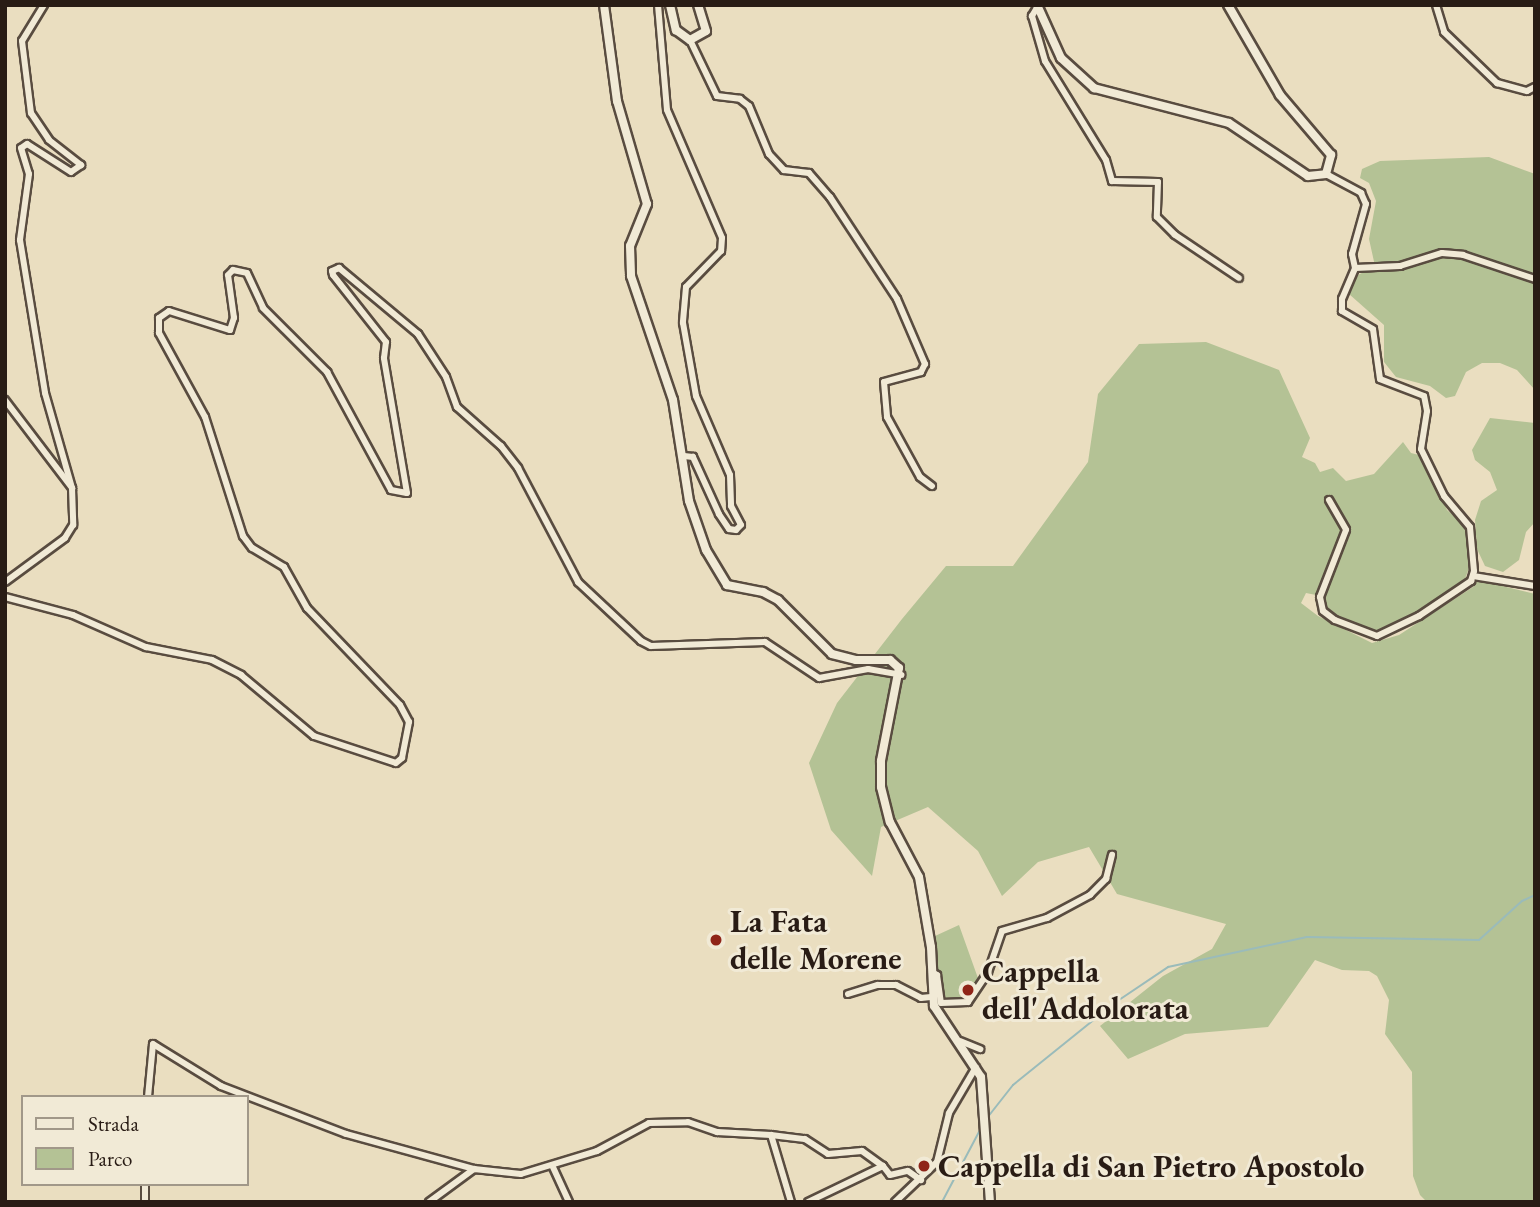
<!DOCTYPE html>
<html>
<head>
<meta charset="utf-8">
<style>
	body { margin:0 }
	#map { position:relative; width:1540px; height:1207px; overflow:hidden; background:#eadec0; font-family:"EB Garamond",serif }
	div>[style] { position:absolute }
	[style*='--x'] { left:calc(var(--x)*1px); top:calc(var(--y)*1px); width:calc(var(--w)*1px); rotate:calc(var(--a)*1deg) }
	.green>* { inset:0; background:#b4c295 }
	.stream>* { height:2px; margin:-1px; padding:0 1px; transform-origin:1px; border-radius:1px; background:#9abbba }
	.roads { filter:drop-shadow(2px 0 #594c40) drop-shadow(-2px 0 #594c40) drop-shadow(0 2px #594c40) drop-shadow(0 -2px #594c40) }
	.minor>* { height:6px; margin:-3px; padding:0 3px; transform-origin:3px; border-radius:3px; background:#f1ead6 }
	.tertiary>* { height:8px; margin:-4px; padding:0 4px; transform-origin:4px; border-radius:4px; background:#f1ead6 }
	.dots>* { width:19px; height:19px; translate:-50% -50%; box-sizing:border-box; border:4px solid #f1ead6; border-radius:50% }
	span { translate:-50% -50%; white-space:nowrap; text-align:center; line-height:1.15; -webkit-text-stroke:6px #f1ead6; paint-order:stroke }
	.poi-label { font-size:32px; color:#291c15; font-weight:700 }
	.left { translate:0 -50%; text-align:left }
	.frame { position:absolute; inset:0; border:7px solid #291c15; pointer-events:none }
	.legend { position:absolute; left:21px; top:1095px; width:228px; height:91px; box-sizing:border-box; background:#f1ead6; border:2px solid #a19889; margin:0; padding:9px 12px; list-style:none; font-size:21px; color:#291c15 }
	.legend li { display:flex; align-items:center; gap:14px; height:35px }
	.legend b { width:35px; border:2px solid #a19889 }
</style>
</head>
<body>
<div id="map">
	<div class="green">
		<i style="clip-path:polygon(1489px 157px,1535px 174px,1535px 390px,1517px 370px,1500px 363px,1482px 363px,1466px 372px,1455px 396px,1446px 398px,1430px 386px,1396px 377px,1384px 362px,1384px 325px,1349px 294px,1358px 275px,1375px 266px,1369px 239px,1376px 201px,1369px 183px,1360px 178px,1362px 169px,1380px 161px)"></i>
		<i style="clip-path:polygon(1206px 342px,1279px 370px,1310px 438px,1302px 457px,1315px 463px,1320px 472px,1333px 468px,1346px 481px,1374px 474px,1403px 442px,1411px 453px,1423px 456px,1447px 510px,1467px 527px,1471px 563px,1463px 584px,1425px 609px,1377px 632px,1335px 616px,1316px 595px,1306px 593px,1301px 603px,1318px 616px,1372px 643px,1399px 635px,1473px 587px,1477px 580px,1535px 594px,1535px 1202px,1427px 1202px,1420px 1195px,1413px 1176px,1412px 1072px,1385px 1034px,1389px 1000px,1377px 976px,1369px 971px,1342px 970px,1315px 960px,1268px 1027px,1185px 1034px,1128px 1059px,1100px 1026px,1163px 976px,1212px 949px,1226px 924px,1117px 894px,1089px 847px,1038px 862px,1002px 896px,978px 851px,928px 807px,881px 827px,872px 876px,831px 830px,809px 763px,837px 703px,902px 619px,946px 566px,1013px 566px,1088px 462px,1098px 394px,1139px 344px)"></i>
		<i style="clip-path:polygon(1490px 418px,1535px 423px,1535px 522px,1526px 532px,1519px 560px,1503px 572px,1485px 566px,1477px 549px,1475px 520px,1481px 501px,1497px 490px,1490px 472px,1475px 460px,1472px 450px)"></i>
		<i style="clip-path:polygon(959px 925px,979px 981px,974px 986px,965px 981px,959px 990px,966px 999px,959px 1003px,939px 995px,935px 936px)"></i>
	</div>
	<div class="stream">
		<i style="--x:987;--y:1118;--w:42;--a:-51.8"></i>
		<i style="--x:1013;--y:1085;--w:132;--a:-38.9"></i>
		<i style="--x:1116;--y:1002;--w:63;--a:-33.9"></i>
		<i style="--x:1168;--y:967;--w:142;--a:-12.2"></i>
		<i style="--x:1307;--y:937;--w:172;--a:1"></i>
		<i style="--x:1479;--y:940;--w:58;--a:-42.2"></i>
		<i style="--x:1522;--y:901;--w:14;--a:-25"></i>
		<i style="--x:942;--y:1202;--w:84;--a:-62.2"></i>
	</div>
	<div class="roads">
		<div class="minor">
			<i style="--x:44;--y:5;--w:42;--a:121.4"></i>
			<i style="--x:22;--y:41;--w:73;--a:82.9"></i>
			<i style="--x:31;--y:113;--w:32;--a:56"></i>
			<i style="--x:49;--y:140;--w:41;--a:38"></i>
			<i style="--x:81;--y:165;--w:12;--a:145"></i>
			<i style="--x:71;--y:172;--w:52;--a:-147.5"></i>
			<i style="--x:27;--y:144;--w:7;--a:146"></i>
			<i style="--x:21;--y:148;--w:27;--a:73"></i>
			<i style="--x:29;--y:174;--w:67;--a:97.8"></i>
			<i style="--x:20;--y:240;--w:155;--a:80.7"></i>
			<i style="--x:45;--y:393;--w:99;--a:74.1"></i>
			<i style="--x:658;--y:5;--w:105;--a:85.1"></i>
			<i style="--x:667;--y:110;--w:139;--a:66.7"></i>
			<i style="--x:722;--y:238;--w:13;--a:94"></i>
			<i style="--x:721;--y:251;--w:50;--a:134.2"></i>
			<i style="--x:686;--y:287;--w:36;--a:95"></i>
			<i style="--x:683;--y:323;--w:74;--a:79.9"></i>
			<i style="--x:696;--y:396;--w:86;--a:66.7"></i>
			<i style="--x:730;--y:475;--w:31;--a:88"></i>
			<i style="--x:731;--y:506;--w:21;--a:62"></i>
			<i style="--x:741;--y:525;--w:7;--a:135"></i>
			<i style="--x:736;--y:530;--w:7;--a:-172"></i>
			<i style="--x:729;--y:529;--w:18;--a:-124"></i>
			<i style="--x:719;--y:514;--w:63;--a:-114.5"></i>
			<i style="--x:693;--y:457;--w:9;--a:-174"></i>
			<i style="--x:1436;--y:5;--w:28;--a:73"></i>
			<i style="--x:1444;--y:32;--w:74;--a:43.9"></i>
			<i style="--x:1497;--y:83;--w:31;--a:15"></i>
			<i style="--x:1527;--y:91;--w:9;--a:-27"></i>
			<i style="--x:1038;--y:6;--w:12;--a:121"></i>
			<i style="--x:1032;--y:16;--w:47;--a:73.9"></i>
			<i style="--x:1045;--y:61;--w:116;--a:58.4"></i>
			<i style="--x:1106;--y:160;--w:22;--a:74"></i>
			<i style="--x:1112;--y:181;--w:46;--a:1.2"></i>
			<i style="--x:1158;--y:182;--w:35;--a:92"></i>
			<i style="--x:1157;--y:217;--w:25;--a:45"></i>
			<i style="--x:1175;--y:235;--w:77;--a:33.9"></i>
			<i style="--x:690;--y:40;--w:62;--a:64.3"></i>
			<i style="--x:717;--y:96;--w:23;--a:7"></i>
			<i style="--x:740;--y:99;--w:11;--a:38"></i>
			<i style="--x:749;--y:106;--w:52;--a:67.4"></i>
			<i style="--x:769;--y:154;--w:22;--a:47"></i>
			<i style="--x:784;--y:170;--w:25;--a:7"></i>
			<i style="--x:809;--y:173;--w:32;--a:49"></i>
			<i style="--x:830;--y:197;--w:122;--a:56.7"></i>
			<i style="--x:897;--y:299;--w:71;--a:66.7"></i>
			<i style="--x:925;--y:364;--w:9;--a:117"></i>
			<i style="--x:921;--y:372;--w:38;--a:165"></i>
			<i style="--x:884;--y:382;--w:35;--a:85"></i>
			<i style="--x:887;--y:417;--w:68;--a:61.2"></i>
			<i style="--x:920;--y:477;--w:15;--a:37"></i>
			<i style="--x:1326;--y:174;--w:40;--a:28"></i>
			<i style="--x:1361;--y:193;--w:12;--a:66"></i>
			<i style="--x:1366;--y:204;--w:52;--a:105.6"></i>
			<i style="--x:1352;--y:254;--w:14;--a:78"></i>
			<i style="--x:1355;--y:268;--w:45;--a:-2.5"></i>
			<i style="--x:1400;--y:266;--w:44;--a:-17.2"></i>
			<i style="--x:1442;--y:253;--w:21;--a:5"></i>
			<i style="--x:1463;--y:255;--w:76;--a:18.4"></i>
			<i style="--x:5;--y:400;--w:111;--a:52.7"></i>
			<i style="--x:72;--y:488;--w:37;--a:88"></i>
			<i style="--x:73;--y:525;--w:15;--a:122"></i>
			<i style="--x:65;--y:538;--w:74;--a:143.7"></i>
			<i style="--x:1329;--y:500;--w:34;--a:60"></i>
			<i style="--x:1346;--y:530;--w:72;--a:111.2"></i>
			<i style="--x:1320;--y:597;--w:14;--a:78"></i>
			<i style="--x:1323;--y:611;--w:15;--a:37"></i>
			<i style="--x:1335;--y:620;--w:45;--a:20.9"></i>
			<i style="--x:1377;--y:636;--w:47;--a:-25.5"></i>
			<i style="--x:1419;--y:616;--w:63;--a:-33.9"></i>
			<i style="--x:1471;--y:581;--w:10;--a:-73"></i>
			<i style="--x:1474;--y:571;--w:44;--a:-95.2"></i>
			<i style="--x:1470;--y:527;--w:40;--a:-130"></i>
			<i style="--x:1444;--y:496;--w:52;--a:-116.1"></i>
			<i style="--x:1421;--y:449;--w:38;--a:-81"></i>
			<i style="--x:1427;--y:411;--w:15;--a:-101"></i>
			<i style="--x:1424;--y:396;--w:47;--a:-158.9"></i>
			<i style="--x:1380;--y:379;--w:50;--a:-98"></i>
			<i style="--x:1373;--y:329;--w:36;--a:-150"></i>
			<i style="--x:1342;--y:311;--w:12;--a:-90"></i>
			<i style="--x:1342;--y:299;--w:34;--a:-67"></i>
			<i style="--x:1473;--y:576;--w:63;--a:9.2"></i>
			<i style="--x:5;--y:597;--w:70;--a:14.8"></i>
			<i style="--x:73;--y:615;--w:80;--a:23.7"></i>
			<i style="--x:146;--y:647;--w:67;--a:11.1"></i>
			<i style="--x:212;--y:660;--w:33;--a:27"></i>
			<i style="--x:241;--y:675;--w:95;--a:39.9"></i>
			<i style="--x:314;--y:736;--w:86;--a:18.2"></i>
			<i style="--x:396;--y:763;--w:8;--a:-40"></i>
			<i style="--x:402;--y:758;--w:37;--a:-79"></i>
			<i style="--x:409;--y:722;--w:19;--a:-118"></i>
			<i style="--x:400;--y:705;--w:134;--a:-133.8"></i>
			<i style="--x:307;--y:608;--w:47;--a:-119.3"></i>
			<i style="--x:284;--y:567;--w:37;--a:-149"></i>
			<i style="--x:252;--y:548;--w:15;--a:-127"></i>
			<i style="--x:243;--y:536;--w:125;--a:-107.7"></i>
			<i style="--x:205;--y:417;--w:96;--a:-118.7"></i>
			<i style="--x:159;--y:333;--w:15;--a:-90"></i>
			<i style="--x:159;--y:318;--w:12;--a:-35"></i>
			<i style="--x:169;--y:311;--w:64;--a:17.3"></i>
			<i style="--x:230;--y:330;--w:13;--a:-72"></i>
			<i style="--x:234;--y:318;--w:43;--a:-97.9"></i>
			<i style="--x:228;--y:275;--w:7;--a:-45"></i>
			<i style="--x:233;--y:270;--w:14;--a:12"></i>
			<i style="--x:247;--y:273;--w:38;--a:65"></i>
			<i style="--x:263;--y:308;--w:91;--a:45"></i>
			<i style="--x:327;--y:372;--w:134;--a:61.5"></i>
			<i style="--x:391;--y:490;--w:16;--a:11"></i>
			<i style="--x:407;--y:493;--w:137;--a:-99.7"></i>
			<i style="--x:384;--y:358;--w:16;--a:-83"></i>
			<i style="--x:386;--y:342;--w:85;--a:-128.3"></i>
			<i style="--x:333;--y:275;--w:4;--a:-104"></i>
			<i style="--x:332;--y:271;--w:8;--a:-23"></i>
			<i style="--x:339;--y:268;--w:103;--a:39.9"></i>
			<i style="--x:418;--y:334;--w:51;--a:56.9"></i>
			<i style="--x:446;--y:377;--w:32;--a:70"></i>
			<i style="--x:457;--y:407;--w:59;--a:41.6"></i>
			<i style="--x:501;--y:446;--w:28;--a:52"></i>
			<i style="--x:518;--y:468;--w:129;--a:62.2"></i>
			<i style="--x:578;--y:582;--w:86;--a:43.1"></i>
			<i style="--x:641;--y:641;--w:11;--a:27"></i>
			<i style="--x:651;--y:646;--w:114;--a:-2"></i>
			<i style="--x:765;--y:642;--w:65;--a:33.7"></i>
			<i style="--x:819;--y:678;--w:50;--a:-10.4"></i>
			<i style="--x:868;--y:669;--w:34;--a:10"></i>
			<i style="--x:932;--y:972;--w:6;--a:31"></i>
			<i style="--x:937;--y:975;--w:28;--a:82"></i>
			<i style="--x:941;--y:1003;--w:27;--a:-2"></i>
			<i style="--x:968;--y:1002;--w:36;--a:-56"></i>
			<i style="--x:988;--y:972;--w:43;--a:-71.1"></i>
			<i style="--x:1002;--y:931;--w:47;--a:-16.1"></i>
			<i style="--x:1047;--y:918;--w:49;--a:-28.1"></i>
			<i style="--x:1090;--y:895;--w:23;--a:-45"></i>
			<i style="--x:1106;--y:879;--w:25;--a:-76"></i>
			<i style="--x:848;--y:994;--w:31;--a:-17"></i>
			<i style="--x:878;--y:985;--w:18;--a:0"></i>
			<i style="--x:896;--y:985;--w:28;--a:27"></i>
			<i style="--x:921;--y:998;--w:10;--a:-6"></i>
			<i style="--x:960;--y:1041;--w:22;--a:22"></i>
			<i style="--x:148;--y:1097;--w:53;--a:-84.6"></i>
			<i style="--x:153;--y:1044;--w:80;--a:31.7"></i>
			<i style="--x:221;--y:1086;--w:134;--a:21"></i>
			<i style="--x:346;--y:1134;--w:133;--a:15.3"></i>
			<i style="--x:552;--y:1165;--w:41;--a:65.3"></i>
			<i style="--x:883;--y:1166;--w:11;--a:52"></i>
			<i style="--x:890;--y:1175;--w:18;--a:-13"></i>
			<i style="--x:908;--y:1171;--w:16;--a:35"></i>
			<i style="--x:145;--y:1202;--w:18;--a:-90"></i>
			<i style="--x:429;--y:1202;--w:56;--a:-36.3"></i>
			<i style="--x:474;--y:1169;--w:47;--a:6.1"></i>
			<i style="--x:521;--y:1174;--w:79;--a:-16.8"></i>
			<i style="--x:597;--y:1151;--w:59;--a:-28.3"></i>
			<i style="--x:649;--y:1123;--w:39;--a:-1"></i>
			<i style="--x:688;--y:1122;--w:31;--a:19"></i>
			<i style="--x:717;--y:1132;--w:54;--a:3.2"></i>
			<i style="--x:791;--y:1202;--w:70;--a:-106.6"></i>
			<i style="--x:771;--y:1135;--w:34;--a:7"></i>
			<i style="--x:805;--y:1139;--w:27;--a:33"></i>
			<i style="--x:828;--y:1154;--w:34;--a:-5"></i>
			<i style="--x:862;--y:1151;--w:26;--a:36"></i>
			<i style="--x:883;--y:1166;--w:83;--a:154.4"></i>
			<i style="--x:895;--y:1202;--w:58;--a:-43.6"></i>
			<i style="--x:937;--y:1162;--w:50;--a:-76.2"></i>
			<i style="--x:949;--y:1113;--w:53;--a:-59.6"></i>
		</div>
		<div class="tertiary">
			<i style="--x:604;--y:5;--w:97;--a:82.3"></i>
			<i style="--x:617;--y:101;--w:107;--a:73.8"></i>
			<i style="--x:647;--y:204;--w:45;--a:112"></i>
			<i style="--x:630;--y:246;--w:30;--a:88"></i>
			<i style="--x:631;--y:276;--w:131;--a:71.3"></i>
			<i style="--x:673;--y:400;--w:102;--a:81"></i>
			<i style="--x:689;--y:501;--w:52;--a:70.9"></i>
			<i style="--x:706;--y:550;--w:41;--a:59"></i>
			<i style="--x:727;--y:585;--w:37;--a:11"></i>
			<i style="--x:763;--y:592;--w:17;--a:28"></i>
			<i style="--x:778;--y:600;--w:76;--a:45"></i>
			<i style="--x:832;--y:654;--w:25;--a:14"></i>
			<i style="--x:856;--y:660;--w:34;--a:0"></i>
			<i style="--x:890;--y:660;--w:12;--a:42"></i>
			<i style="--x:899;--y:668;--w:95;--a:101"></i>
			<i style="--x:881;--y:761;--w:26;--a:90"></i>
			<i style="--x:881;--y:787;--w:36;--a:76"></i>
			<i style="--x:890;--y:822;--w:62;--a:62.2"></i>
			<i style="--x:919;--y:877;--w:71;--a:80.3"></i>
			<i style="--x:931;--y:947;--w:59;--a:87.1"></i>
			<i style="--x:934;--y:1006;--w:85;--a:56.5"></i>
			<i style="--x:981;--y:1077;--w:125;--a:85.9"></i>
			<i style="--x:670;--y:5;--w:26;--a:77"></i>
			<i style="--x:676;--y:30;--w:17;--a:36"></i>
			<i style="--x:690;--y:40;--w:18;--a:-29"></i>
			<i style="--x:706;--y:31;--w:27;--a:-107"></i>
			<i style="--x:1037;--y:5;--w:58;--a:65.6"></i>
			<i style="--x:1061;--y:58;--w:45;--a:42.3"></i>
			<i style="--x:1094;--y:88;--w:139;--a:14.5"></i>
			<i style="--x:1229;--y:123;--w:95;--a:33.9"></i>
			<i style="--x:1308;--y:176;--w:18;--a:-6"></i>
			<i style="--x:1326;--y:174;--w:20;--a:-75"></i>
			<i style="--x:1331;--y:155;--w:79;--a:-130.4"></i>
			<i style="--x:1280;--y:95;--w:104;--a:-120"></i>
		</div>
	</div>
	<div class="dots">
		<i style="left:716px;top:940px;background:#8f2418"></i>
		<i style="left:968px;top:990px;background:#8f2418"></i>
		<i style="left:924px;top:1166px;background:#8f2418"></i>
	</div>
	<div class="poi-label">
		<span class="left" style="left:730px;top:940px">La Fata<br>delle Morene</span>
		<span class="left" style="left:982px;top:990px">Cappella<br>dell'Addolorata</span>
		<span class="left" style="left:938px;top:1166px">Cappella di San Pietro Apostolo</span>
	</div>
	<div class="frame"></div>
	<ul class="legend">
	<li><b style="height:9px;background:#f1ead6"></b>Strada</li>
	<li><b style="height:19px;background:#b4c295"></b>Parco</li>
	</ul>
</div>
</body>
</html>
